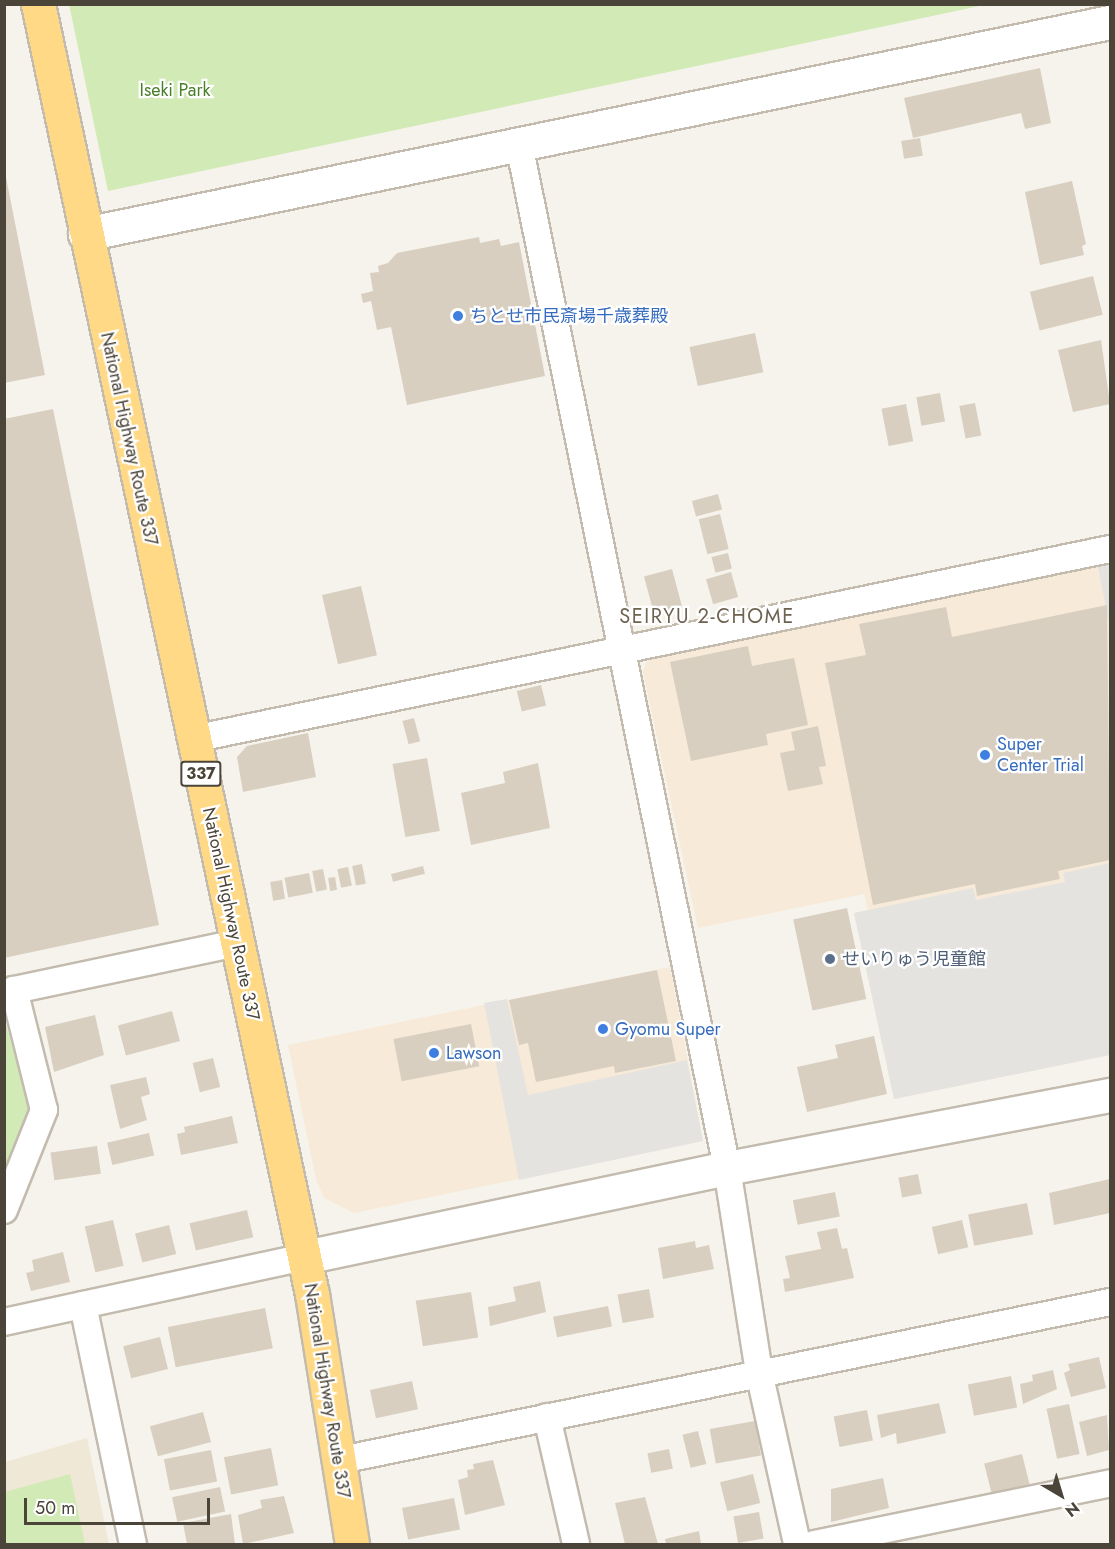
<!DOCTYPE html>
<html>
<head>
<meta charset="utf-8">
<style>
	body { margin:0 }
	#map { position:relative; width:1115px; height:1549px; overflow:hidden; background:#f6f3ec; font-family:Jost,"Noto Sans JP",sans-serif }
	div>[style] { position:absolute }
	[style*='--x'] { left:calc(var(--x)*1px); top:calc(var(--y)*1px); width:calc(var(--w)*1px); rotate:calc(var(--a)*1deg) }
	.commercial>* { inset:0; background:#f7ead8 }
	.education>* { inset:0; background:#efe8d6 }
	.green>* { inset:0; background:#d2eab5 }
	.parking>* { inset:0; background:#e5e3e0 }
	.building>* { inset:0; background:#d8cfc1; transform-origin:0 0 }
	.roads { filter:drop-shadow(2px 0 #c2bbae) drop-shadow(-2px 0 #c2bbae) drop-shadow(0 2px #c2bbae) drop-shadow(0 -2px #c2bbae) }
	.minor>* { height:26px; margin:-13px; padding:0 13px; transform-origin:13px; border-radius:13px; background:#fff }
	.tertiary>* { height:33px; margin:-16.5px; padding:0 16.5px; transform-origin:16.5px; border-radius:16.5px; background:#fff }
	.trunk>* { height:33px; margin:-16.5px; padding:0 16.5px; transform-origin:16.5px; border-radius:16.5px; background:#ffd985 }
	.dots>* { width:16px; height:16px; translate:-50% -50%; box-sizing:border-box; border:3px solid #fff; border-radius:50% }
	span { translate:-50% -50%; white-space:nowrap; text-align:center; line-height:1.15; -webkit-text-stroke:4.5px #fff; paint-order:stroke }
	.shield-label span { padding:2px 4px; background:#fff; border:2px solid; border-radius:4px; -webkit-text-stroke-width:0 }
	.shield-label { font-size:16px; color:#4b4439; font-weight:700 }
	.park-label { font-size:18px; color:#4a7f2a }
	.shop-label { font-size:18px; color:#366cbe }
	.left { translate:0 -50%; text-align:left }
	.street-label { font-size:18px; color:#4b4439 }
	.service-label { font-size:18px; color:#4e5e75 }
	.neighbourhood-label { font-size:20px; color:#6e6250; letter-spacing:1.5px }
	.frame { position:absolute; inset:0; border:6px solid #4b4439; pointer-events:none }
	.north { position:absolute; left:1031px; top:1465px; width:60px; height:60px; -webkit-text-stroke:4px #fff; paint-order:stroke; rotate:142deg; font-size:16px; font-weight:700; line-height:24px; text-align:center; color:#4b4439 }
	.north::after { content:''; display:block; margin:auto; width:21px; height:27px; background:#4b4439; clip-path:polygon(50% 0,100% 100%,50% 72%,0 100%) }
	.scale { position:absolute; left:24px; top:1498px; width:186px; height:27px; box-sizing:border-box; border:3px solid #4b4439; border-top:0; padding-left:8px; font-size:18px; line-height:21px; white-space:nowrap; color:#4b4439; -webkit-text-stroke:4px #fff; paint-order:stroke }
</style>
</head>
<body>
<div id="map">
	<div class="commercial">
		<i style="clip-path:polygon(1110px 564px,1110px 1055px,894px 1099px,854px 913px,868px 910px,864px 894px,698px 928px,643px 672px,646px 663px,654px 655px)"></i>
		<i style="clip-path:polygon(670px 967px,703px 1141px,354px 1213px,324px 1198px,316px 1179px,288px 1045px)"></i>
	</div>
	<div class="education">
		<i style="clip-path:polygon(87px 1438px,109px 1544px,5px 1544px,5px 1462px)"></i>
	</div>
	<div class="green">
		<i style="clip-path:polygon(69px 4px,984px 4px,984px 5px,108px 191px)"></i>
		<i style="clip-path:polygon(4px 1017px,31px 1112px,5px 1171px,4px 1171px)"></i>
		<i style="clip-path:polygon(70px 1474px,85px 1544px,5px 1544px,5px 1492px)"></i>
	</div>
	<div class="parking">
		<i style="clip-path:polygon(1110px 564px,1110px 629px,1098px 567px)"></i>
		<i style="clip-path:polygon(1110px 863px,1110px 1055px,894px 1099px,854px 913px,973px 888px,976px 900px,1065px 882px,1063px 873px)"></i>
		<i style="clip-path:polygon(507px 999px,528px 1095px,687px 1060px,703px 1141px,519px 1180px,484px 1003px)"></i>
	</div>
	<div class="building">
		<i style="clip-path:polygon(1040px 68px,1051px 123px,1025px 129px,1021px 113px,913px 138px,904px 98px)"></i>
		<i style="left:920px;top:138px;width:18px;height:19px;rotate:81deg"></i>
		<i style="clip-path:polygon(4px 167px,45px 375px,4px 383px)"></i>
		<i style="clip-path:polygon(1072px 181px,1086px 244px,1082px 246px,1084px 255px,1040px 265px,1025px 192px)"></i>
		<i style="clip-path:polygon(479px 237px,480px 243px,499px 239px,501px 246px,519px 242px,545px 376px,407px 405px,391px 327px,377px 330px,371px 301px,363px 303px,361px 294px,373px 291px,370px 273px,379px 272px,378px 266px,388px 263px,397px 253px)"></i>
		<i style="left:1093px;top:276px;width:40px;height:65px;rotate:76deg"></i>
		<i style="left:755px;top:333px;width:40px;height:67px;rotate:78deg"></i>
		<i style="clip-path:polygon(1101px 340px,1110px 404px,1073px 412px,1058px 350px)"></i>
		<i style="left:940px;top:393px;width:29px;height:24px;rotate:80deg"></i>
		<i style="left:975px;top:403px;width:33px;height:16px;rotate:79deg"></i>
		<i style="left:906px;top:404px;width:38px;height:25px;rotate:79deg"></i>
		<i style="clip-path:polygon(53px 409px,159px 925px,4px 958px,4px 419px)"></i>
		<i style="left:718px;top:494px;width:16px;height:27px;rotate:75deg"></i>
		<i style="left:720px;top:514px;width:36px;height:22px;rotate:76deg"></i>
		<i style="left:728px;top:553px;width:16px;height:17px;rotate:76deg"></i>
		<i style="left:672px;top:569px;width:39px;height:29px;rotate:75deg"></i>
		<i style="left:731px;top:572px;width:26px;height:26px;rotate:74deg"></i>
		<i style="left:361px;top:586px;width:71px;height:40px;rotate:77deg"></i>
		<i style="clip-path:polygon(1107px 605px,1110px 860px,1058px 871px,1060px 879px,977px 896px,975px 884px,873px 905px,825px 663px,866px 655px,859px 624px,946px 607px,952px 637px)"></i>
		<i style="clip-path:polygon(748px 646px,752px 666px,794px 658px,808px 725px,766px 734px,768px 745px,691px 761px,670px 662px)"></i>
		<i style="left:541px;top:685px;width:21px;height:25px;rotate:76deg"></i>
		<i style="left:414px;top:718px;width:24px;height:12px;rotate:75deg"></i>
		<i style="clip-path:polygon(818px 726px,826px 766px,819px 767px,823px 784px,788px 791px,780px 753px,795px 750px,791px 732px)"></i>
		<i style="clip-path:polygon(308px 733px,316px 777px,243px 792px,237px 757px,247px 746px)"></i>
		<i style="left:427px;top:758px;width:74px;height:35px;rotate:80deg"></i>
		<i style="clip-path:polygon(538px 763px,550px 828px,471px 845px,461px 793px,505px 783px,503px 772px)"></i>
		<i style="left:362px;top:864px;width:20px;height:10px;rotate:79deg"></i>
		<i style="left:423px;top:866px;width:8px;height:33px;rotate:76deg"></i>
		<i style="left:348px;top:867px;width:19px;height:11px;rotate:78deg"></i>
		<i style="left:323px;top:869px;width:21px;height:11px;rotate:79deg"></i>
		<i style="left:309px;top:873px;width:20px;height:25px;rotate:79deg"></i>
		<i style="left:335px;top:877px;width:13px;height:7px;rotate:81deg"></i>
		<i style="left:282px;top:880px;width:19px;height:12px;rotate:81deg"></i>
		<i style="left:847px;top:908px;width:93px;height:55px;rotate:78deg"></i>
		<i style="clip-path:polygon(657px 970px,676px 1061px,615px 1073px,614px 1066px,536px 1082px,528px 1043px,519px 1045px,509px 1000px)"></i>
		<i style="left:172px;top:1011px;width:31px;height:56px;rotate:75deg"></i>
		<i style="clip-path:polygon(95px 1015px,104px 1055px,54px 1072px,45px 1027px)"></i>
		<i style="left:471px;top:1024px;width:43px;height:79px;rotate:79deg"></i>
		<i style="clip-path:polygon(874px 1036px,887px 1094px,807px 1112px,797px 1067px,838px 1058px,835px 1045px)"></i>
		<i style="left:213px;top:1058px;width:30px;height:21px;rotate:76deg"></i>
		<i style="clip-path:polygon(146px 1077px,150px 1094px,141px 1097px,147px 1120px,120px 1129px,110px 1085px)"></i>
		<i style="clip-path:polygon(232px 1116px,238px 1143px,181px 1155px,177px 1134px,185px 1132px,184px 1127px)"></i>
		<i style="left:149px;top:1133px;width:23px;height:43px;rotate:77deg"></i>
		<i style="left:97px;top:1146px;width:28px;height:47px;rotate:82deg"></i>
		<i style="left:918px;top:1174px;width:20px;height:20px;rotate:79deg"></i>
		<i style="clip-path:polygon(1110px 1179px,1110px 1213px,1054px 1225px,1049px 1193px)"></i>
		<i style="left:835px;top:1192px;width:25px;height:43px;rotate:79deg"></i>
		<i style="left:1027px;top:1203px;width:32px;height:60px;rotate:79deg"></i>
		<i style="left:247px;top:1210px;width:28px;height:59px;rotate:77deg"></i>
		<i style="left:113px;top:1220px;width:47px;height:29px;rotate:77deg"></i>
		<i style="left:962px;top:1220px;width:28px;height:31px;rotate:77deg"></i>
		<i style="left:169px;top:1225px;width:30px;height:35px;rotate:76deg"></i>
		<i style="clip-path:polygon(837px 1228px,842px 1249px,847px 1248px,854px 1278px,785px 1292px,783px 1279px,790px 1278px,785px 1256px,821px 1249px,817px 1232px)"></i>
		<i style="clip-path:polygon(695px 1241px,696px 1248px,709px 1245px,714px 1269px,663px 1279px,658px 1248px)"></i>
		<i style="clip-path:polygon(63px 1252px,70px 1282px,31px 1291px,26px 1273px,34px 1271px,32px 1260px)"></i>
		<i style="clip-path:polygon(540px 1281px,546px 1312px,490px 1326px,488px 1307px,516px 1301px,513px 1287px)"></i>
		<i style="left:649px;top:1289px;width:29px;height:32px;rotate:80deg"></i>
		<i style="left:471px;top:1292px;width:46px;height:56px;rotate:81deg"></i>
		<i style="left:608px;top:1306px;width:21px;height:56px;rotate:79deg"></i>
		<i style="left:265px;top:1308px;width:41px;height:99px;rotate:79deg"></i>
		<i style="left:160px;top:1337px;width:33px;height:38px;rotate:76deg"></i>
		<i style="clip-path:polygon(1099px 1357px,1106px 1388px,1071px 1397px,1064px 1373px,1070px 1370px,1068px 1364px)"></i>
		<i style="clip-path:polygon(1053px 1370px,1057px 1389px,1023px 1404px,1020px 1384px,1033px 1381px,1032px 1375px)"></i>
		<i style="left:1011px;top:1376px;width:32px;height:44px;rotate:79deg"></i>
		<i style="left:412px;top:1381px;width:29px;height:43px;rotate:78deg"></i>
		<i style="clip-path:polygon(939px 1403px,946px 1433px,897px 1444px,896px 1433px,881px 1438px,877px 1415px)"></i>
		<i style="left:1069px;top:1404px;width:51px;height:23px;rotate:78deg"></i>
		<i style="left:867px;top:1410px;width:31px;height:34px;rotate:79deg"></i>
		<i style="left:203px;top:1412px;width:31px;height:55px;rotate:75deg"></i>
		<i style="clip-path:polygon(1107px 1415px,1109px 1450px,1087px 1456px,1079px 1422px)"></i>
		<i style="left:755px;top:1421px;width:35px;height:46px;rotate:80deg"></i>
		<i style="left:698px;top:1431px;width:34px;height:16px;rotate:76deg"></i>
		<i style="left:271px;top:1448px;width:38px;height:48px;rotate:79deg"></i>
		<i style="left:669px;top:1449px;width:20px;height:22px;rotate:79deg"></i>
		<i style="left:211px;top:1450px;width:32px;height:48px;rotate:79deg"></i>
		<i style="left:1022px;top:1454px;width:32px;height:39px;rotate:76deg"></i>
		<i style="clip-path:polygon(493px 1460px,505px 1505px,465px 1515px,458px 1480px,468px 1477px,467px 1470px,474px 1469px,473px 1464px)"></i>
		<i style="left:753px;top:1474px;width:30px;height:34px;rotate:76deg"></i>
		<i style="clip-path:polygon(883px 1478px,889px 1508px,831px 1522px,831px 1489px)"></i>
		<i style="left:220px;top:1487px;width:25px;height:49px;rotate:78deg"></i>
		<i style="clip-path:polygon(284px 1496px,294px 1533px,243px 1544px,238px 1515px,262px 1508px,260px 1500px)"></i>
		<i style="clip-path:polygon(645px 1497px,658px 1544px,625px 1544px,615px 1503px)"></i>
		<i style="left:454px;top:1498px;width:32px;height:53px;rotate:79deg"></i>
		<i style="left:759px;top:1512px;width:27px;height:26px;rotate:80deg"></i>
		<i style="clip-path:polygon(231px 1514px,235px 1544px,187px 1544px,183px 1523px)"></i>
		<i style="clip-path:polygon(699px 1531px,701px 1544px,666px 1544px,665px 1539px)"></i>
	</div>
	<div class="roads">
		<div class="minor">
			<i style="--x:519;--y:144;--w:1045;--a:78.52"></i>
			<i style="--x:727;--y:1168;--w:206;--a:81.1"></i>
			<i style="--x:759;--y:1372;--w:176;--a:77.5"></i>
			<i style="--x:193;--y:739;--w:936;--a:-11.71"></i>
			<i style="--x:4;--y:1210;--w:108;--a:-68.2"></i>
			<i style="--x:44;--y:1110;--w:124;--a:-104"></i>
			<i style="--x:14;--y:990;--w:228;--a:-11.9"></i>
			<i style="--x:83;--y:1305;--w:244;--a:78.2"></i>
			<i style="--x:4;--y:1322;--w:308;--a:-12.2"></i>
			<i style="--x:547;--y:1417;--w:130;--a:77.1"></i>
			<i style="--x:336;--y:1461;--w:790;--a:-11.61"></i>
			<i style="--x:814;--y:1544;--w:302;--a:-11.6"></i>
		</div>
		<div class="tertiary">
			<i style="--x:85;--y:234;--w:1047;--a:-11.69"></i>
			<i style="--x:305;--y:1257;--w:431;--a:-11.9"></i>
			<i style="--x:727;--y:1168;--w:390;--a:-10.8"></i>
		</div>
		<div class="trunk">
			<i style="--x:38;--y:4;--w:1319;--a:78.01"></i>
			<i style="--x:312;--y:1294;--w:253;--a:80.9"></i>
		</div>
	</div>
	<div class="dots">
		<i style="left:458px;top:316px;background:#3f7fe0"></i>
		<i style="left:985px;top:755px;background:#3f7fe0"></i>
		<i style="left:830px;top:959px;background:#5c6f8a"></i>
		<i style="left:603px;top:1029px;background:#3f7fe0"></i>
		<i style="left:434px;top:1053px;background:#3f7fe0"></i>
	</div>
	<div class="shield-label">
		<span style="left:201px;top:774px">337</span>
	</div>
	<div class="park-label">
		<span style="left:175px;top:90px">Iseki Park</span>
	</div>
	<div class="shop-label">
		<span class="left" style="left:470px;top:316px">ちとせ市民斎場千歳葬殿</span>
		<span class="left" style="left:997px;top:755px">Super<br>Center Trial</span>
		<span class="left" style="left:615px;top:1029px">Gyomu Super</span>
		<span class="left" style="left:446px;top:1053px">Lawson</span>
	</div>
	<div class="street-label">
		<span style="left:129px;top:439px;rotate:78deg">National Highway Route 337</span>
		<span style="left:231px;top:914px;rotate:78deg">National Highway Route 337</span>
		<span style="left:327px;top:1391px;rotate:81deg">National Highway Route 337</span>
	</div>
	<div class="service-label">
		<span class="left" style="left:842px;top:959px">せいりゅう児童館</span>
	</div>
	<div class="neighbourhood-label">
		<span style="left:707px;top:616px">SEIRYU 2-CHOME</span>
	</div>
	<div class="frame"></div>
	<div class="north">N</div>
	<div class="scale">50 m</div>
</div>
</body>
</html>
